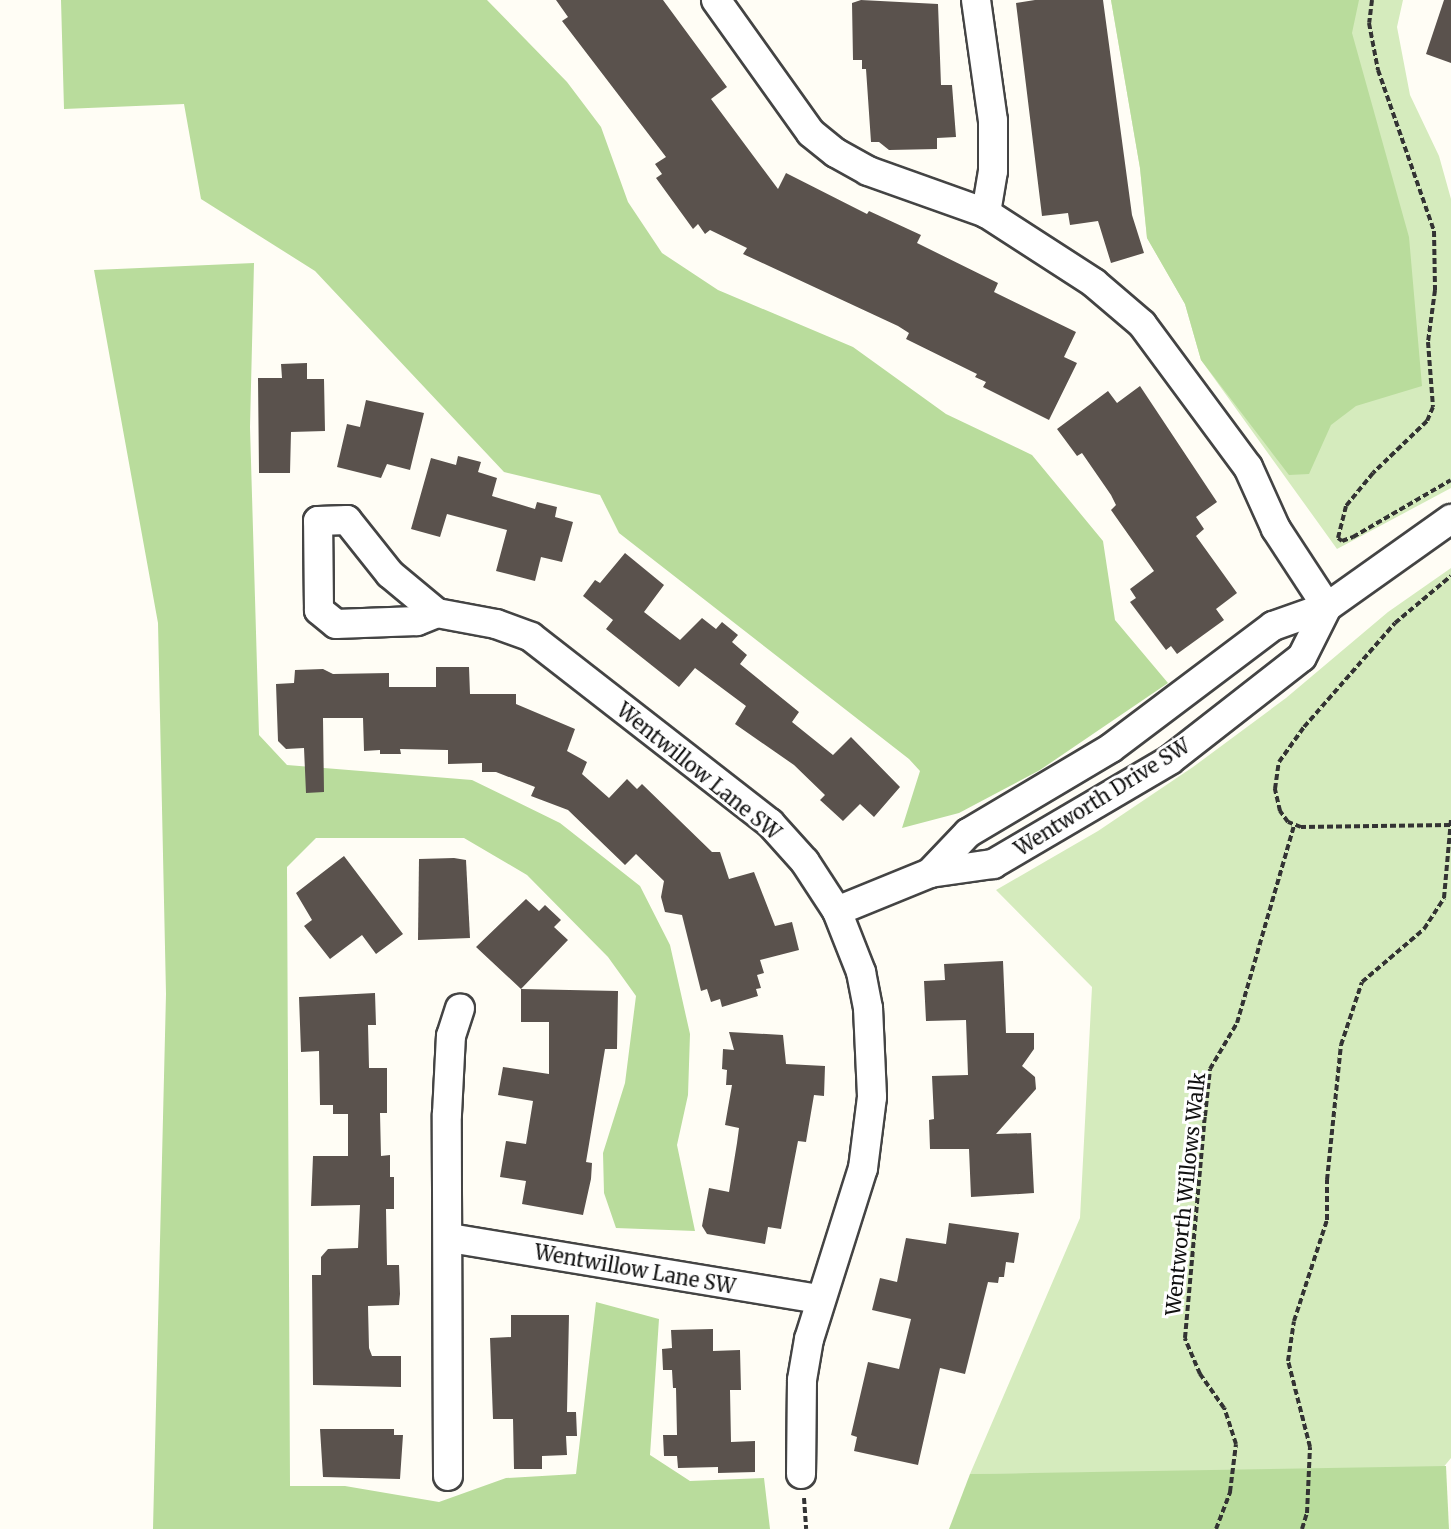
<!DOCTYPE html>
<html>
<head>
<meta charset="utf-8">
<style>
	body { margin:0 }
	#map { position:relative; width:1451px; height:1529px; overflow:hidden; background:#fffdf5; font-family:Merriweather,serif }
	div>[style] { position:absolute }
	[style*='--x'] { left:calc(var(--x)*1px); top:calc(var(--y)*1px); width:calc(var(--w)*1px); rotate:calc(var(--a)*1deg) }
	.green>* { inset:0; background:#d5ebbd }
	.forest>* { inset:0; background:#b9dc9c }
	.building>* { inset:0; background:#5a524d }
	.path>* { height:4px; margin-top:-2px; transform-origin:0; background:repeating-linear-gradient(90deg,#333 0 6px,transparent 0 9px) }
	.roads { filter:drop-shadow(2px 0 #444) drop-shadow(-2px 0 #444) drop-shadow(0 2px #444) drop-shadow(0 -2px #444) }
	.minor>* { height:28px; margin:-14px; padding:0 14px; transform-origin:14px; border-radius:14px; background:#fff }
	span { translate:-50% -50%; white-space:nowrap; text-align:center; line-height:1.15; -webkit-text-stroke:6px #fff; paint-order:stroke }
	.street-label { font-size:20px; color:#111 }
</style>
</head>
<body>
<div id="map">
	<div class="green">
		<i style="clip-path:polygon(1111px 0,1403px 0,1397px 27px,1410px 95px,1439px 156px,1451px 199px,1451px 488px,1337px 549px,1201px 360px,1185px 304px,1147px 238px,1140px 168px)"></i>
		<i style="clip-path:polygon(1451px 568px,1451px 1458px,1442px 1469px,970px 1474px,1080px 1218px,1092px 987px,996px 890px,1098px 831px,1193px 767px,1286px 698px,1388px 612px)"></i>
	</div>
	<div class="forest">
		<i style="clip-path:polygon(61px 0,487px 0,567px 82px,601px 127px,628px 202px,662px 253px,718px 290px,853px 347px,946px 414px,1032px 455px,1103px 541px,1115px 620px,1168px 683px,1040px 770px,959px 813px,902px 828px,920px 771px,909px 759px,619px 533px,600px 495px,504px 472px,315px 271px,201px 199px,184px 104px,64px 109px)"></i>
		<i style="clip-path:polygon(1111px 0,1359px 0,1352px 33px,1409px 237px,1422px 386px,1356px 406px,1331px 425px,1309px 474px,1289px 475px,1201px 360px,1185px 304px,1147px 238px,1140px 168px)"></i>
		<i style="clip-path:polygon(254px 263px,250px 427px,259px 735px,287px 765px,472px 780px,560px 823px,640px 886px,670px 945px,690px 1034px,688px 1095px,677px 1145px,695px 1231px,616px 1228px,604px 1193px,603px 1153px,625px 1083px,636px 996px,608px 957px,527px 875px,464px 838px,316px 838px,287px 867px,290px 1486px,345px 1486px,439px 1502px,506px 1478px,576px 1474px,596px 1302px,659px 1319px,650px 1455px,690px 1481px,764px 1478px,770px 1529px,153px 1529px,166px 994px,158px 623px,94px 270px)"></i>
		<i style="clip-path:polygon(1446px 1466px,1449px 1529px,949px 1529px,970px 1474px)"></i>
	</div>
	<div class="building">
		<i style="clip-path:polygon(556px 0,663px 0,727px 87px,711px 99px,778px 189px,786px 173px,867px 214px,869px 211px,921px 235px,917px 243px,998px 283px,994px 292px,1076px 332px,1064px 357px,1077px 363px,1049px 420px,983px 387px,986px 382px,975px 377px,977px 374px,906px 339px,909px 333px,898px 326px,743px 254px,747px 248px,710px 230px,705px 234px,698px 224px,693px 229px,656px 178px,662px 174px,655px 164px,666px 157px,562px 21px,568px 17px)"></i>
		<i style="clip-path:polygon(861px 0,938px 4px,941px 85px,952px 85px,956px 137px,937px 138px,937px 149px,889px 150px,879px 142px,871px 142px,866px 69px,862px 69px,862px 60px,853px 60px,852px 3px)"></i>
		<i style="clip-path:polygon(1035px 0,1103px 0,1132px 215px,1144px 253px,1111px 263px,1098px 221px,1070px 225px,1068px 213px,1042px 216px,1016px 3px)"></i>
		<i style="clip-path:polygon(1444px 0,1451px 0,1451px 63px,1426px 54px)"></i>
		<i style="clip-path:polygon(307px 363px,307px 379px,324px 379px,325px 431px,291px 432px,290px 473px,259px 473px,258px 378px,282px 378px,281px 364px)"></i>
		<i style="clip-path:polygon(1140px 386px,1217px 502px,1196px 517px,1204px 529px,1196px 536px,1237px 593px,1216px 609px,1224px 620px,1177px 654px,1171px 646px,1166px 650px,1130px 602px,1136px 598px,1130px 589px,1154px 571px,1111px 510px,1116px 505px,1111px 495px,1082px 453px,1077px 456px,1057px 429px,1108px 391px,1117px 403px)"></i>
		<i style="clip-path:polygon(366px 400px,424px 413px,410px 470px,387px 464px,381px 478px,337px 467px,347px 424px,360px 427px)"></i>
		<i style="clip-path:polygon(458px 456px,481px 462px,478px 472px,497px 478px,492px 496px,535px 509px,537px 502px,557px 507px,555px 517px,573px 522px,562px 562px,541px 557px,535px 581px,496px 571px,507px 530px,447px 514px,440px 537px,411px 529px,431px 458px,456px 465px)"></i>
		<i style="clip-path:polygon(625px 553px,664px 585px,644px 612px,680px 640px,702px 618px,716px 629px,722px 622px,738px 635px,732px 642px,747px 655px,740px 664px,799px 712px,792px 722px,833px 755px,851px 737px,900px 787px,874px 817px,860px 804px,843px 821px,820px 800px,825px 795px,794px 765px,735px 724px,746px 706px,695px 668px,679px 687px,606px 629px,613px 620px,583px 596px,595px 580px,600px 583px)"></i>
		<i style="clip-path:polygon(436px 667px,469px 667px,470px 694px,516px 694px,516px 704px,575px 729px,567px 751px,587px 762px,582px 774px,609px 798px,627px 779px,637px 789px,642px 784px,712px 852px,720px 852px,729px 879px,754px 872px,775px 926px,792px 922px,799px 950px,760px 960px,764px 973px,757px 975px,761px 988px,756px 989px,758px 996px,722px 1007px,720px 999px,711px 1002px,707px 989px,701px 991px,682px 915px,665px 912px,661px 897px,664px 881px,636px 854px,625px 865px,568px 810px,531px 796px,535px 787px,496px 772px,482px 772px,482px 763px,448px 764px,448px 750px,400px 749px,401px 754px,380px 754px,380px 750px,364px 751px,363px 718px,323px 718px,324px 792px,306px 793px,304px 748px,286px 749px,278px 741px,276px 684px,294px 683px,295px 670px,323px 669px,333px 674px,389px 673px,389px 687px,436px 687px)"></i>
		<i style="clip-path:polygon(344px 856px,403px 934px,376px 954px,362px 935px,330px 959px,304px 926px,312px 920px,296px 893px)"></i>
		<i style="clip-path:polygon(454px 858px,466px 860px,470px 938px,418px 940px,419px 859px)"></i>
		<i style="clip-path:polygon(526px 899px,539px 911px,545px 905px,561px 920px,554px 927px,568px 940px,521px 989px,618px 991px,617px 1049px,605px 1049px,586px 1162px,592px 1163px,591px 1179px,583px 1215px,522px 1204px,526px 1181px,500px 1177px,506px 1141px,526px 1144px,533px 1101px,498px 1095px,503px 1067px,549px 1074px,549px 1022px,521px 1022px,521px 989px,476px 947px)"></i>
		<i style="clip-path:polygon(1003px 961px,1006px 1033px,1034px 1033px,1034px 1049px,1022px 1066px,1035px 1077px,1036px 1089px,996px 1134px,1031px 1133px,1034px 1193px,971px 1197px,969px 1149px,930px 1149px,929px 1120px,934px 1119px,932px 1076px,968px 1075px,966px 1020px,926px 1021px,924px 981px,945px 980px,944px 964px)"></i>
		<i style="clip-path:polygon(375px 993px,376px 1025px,368px 1025px,369px 1068px,387px 1068px,387px 1113px,380px 1113px,381px 1156px,390px 1155px,390px 1177px,394px 1177px,394px 1209px,386px 1209px,387px 1265px,399px 1265px,400px 1294px,399px 1305px,368px 1306px,369px 1348px,372px 1356px,401px 1356px,401px 1387px,313px 1385px,312px 1275px,321px 1275px,321px 1257px,328px 1249px,358px 1248px,360px 1205px,311px 1206px,313px 1156px,348px 1156px,348px 1114px,333px 1114px,333px 1105px,320px 1105px,319px 1051px,301px 1052px,299px 997px)"></i>
		<i style="clip-path:polygon(729px 1032px,783px 1035px,786px 1064px,825px 1066px,824px 1096px,814px 1095px,806px 1142px,798px 1141px,781px 1229px,768px 1227px,765px 1244px,707px 1234px,702px 1226px,709px 1188px,729px 1192px,737px 1143px,739px 1128px,725px 1125px,732px 1085px,726px 1085px,727px 1070px,722px 1069px,723px 1049px,734px 1050px)"></i>
		<i style="clip-path:polygon(949px 1223px,1019px 1233px,1014px 1263px,1006px 1262px,1004px 1277px,999px 1277px,998px 1283px,988px 1282px,965px 1374px,940px 1368px,918px 1465px,854px 1451px,857px 1437px,851px 1435px,868px 1362px,899px 1369px,911px 1319px,872px 1310px,880px 1278px,897px 1282px,906px 1238px,946px 1244px)"></i>
		<i style="clip-path:polygon(511px 1315px,569px 1315px,567px 1412px,576px 1412px,577px 1436px,566px 1436px,567px 1455px,542px 1456px,542px 1469px,514px 1469px,513px 1419px,493px 1419px,490px 1338px,511px 1337px)"></i>
		<i style="clip-path:polygon(713px 1329px,713px 1351px,740px 1350px,741px 1390px,730px 1390px,731px 1442px,755px 1441px,755px 1472px,718px 1473px,718px 1467px,678px 1468px,677px 1456px,664px 1456px,663px 1435px,677px 1435px,676px 1388px,673px 1388px,672px 1370px,663px 1370px,662px 1349px,672px 1348px,671px 1330px)"></i>
		<i style="clip-path:polygon(320px 1429px,394px 1429px,394px 1435px,403px 1435px,400px 1479px,323px 1477px)"></i>
	</div>
	<div class="path">
		<i style="--x:1372;--y:0;--w:23;--a:97"></i>
		<i style="--x:1369;--y:23;--w:48;--a:79.2"></i>
		<i style="--x:1378;--y:70;--w:170;--a:70.8"></i>
		<i style="--x:1434;--y:231;--w:59;--a:89"></i>
		<i style="--x:1435;--y:290;--w:52;--a:97.7"></i>
		<i style="--x:1428;--y:342;--w:65;--a:85.6"></i>
		<i style="--x:1433;--y:407;--w:15;--a:113"></i>
		<i style="--x:1427;--y:421;--w:75;--a:136.1"></i>
		<i style="--x:1373;--y:473;--w:43;--a:129.3"></i>
		<i style="--x:1346;--y:506;--w:33;--a:104"></i>
		<i style="--x:1338;--y:538;--w:5;--a:37"></i>
		<i style="--x:1342;--y:541;--w:12;--a:-20"></i>
		<i style="--x:1353;--y:537;--w:113;--a:-30.2"></i>
		<i style="--x:1450;--y:825;--w:149;--a:179.2"></i>
		<i style="--x:1301;--y:827;--w:14;--a:-159"></i>
		<i style="--x:1288;--y:822;--w:14;--a:-126"></i>
		<i style="--x:1280;--y:811;--w:23;--a:-103"></i>
		<i style="--x:1275;--y:789;--w:27;--a:-82"></i>
		<i style="--x:1279;--y:762;--w:43;--a:-54.5"></i>
		<i style="--x:1304;--y:727;--w:138;--a:-48.8"></i>
		<i style="--x:1395;--y:623;--w:73;--a:-40"></i>
		<i style="--x:804;--y:1498;--w:31;--a:86"></i>
		<i style="--x:1216;--y:1529;--w:40;--a:-69"></i>
		<i style="--x:1230;--y:1492;--w:48;--a:-82.9"></i>
		<i style="--x:1236;--y:1444;--w:38;--a:-108"></i>
		<i style="--x:1224;--y:1408;--w:42;--a:-125.2"></i>
		<i style="--x:1200;--y:1374;--w:39;--a:-113"></i>
		<i style="--x:1185;--y:1338;--w:223;--a:-84.9"></i>
		<i style="--x:1205;--y:1116;--w:47;--a:-83.9"></i>
		<i style="--x:1210;--y:1069;--w:53;--a:-59.6"></i>
		<i style="--x:1237;--y:1023;--w:206;--a:-73.9"></i>
		<i style="--x:1302;--y:1529;--w:17;--a:-73"></i>
		<i style="--x:1307;--y:1513;--w:66;--a:-87.4"></i>
		<i style="--x:1310;--y:1447;--w:89;--a:-104.3"></i>
		<i style="--x:1288;--y:1361;--w:40;--a:-81.5"></i>
		<i style="--x:1294;--y:1321;--w:106;--a:-71.9"></i>
		<i style="--x:1327;--y:1220;--w:40;--a:-90"></i>
		<i style="--x:1327;--y:1180;--w:136;--a:-84.1"></i>
		<i style="--x:1341;--y:1045;--w:66;--a:-71.6"></i>
		<i style="--x:1362;--y:982;--w:82;--a:-40.5"></i>
		<i style="--x:1424;--y:929;--w:37;--a:-57"></i>
		<i style="--x:1444;--y:898;--w:79;--a:-84.9"></i>
	</div>
	<div class="roads">
		<div class="minor">
			<i style="--x:716;--y:0;--w:163;--a:54.5"></i>
			<i style="--x:811;--y:133;--w:32;--a:39"></i>
			<i style="--x:836;--y:153;--w:37;--a:29"></i>
			<i style="--x:868;--y:171;--w:125;--a:19.6"></i>
			<i style="--x:986;--y:213;--w:129;--a:32.9"></i>
			<i style="--x:1094;--y:283;--w:63;--a:40.5"></i>
			<i style="--x:1142;--y:324;--w:178;--a:53.5"></i>
			<i style="--x:1248;--y:467;--w:68;--a:65.7"></i>
			<i style="--x:1276;--y:529;--w:93;--a:56.8"></i>
			<i style="--x:976;--y:0;--w:122;--a:82"></i>
			<i style="--x:993;--y:121;--w:50;--a:90"></i>
			<i style="--x:993;--y:171;--w:43;--a:99.5"></i>
			<i style="--x:437;--y:613;--w:22;--a:158"></i>
			<i style="--x:417;--y:621;--w:81;--a:177.9"></i>
			<i style="--x:336;--y:624;--w:22;--a:-141"></i>
			<i style="--x:319;--y:610;--w:89;--a:-90.6"></i>
			<i style="--x:318;--y:521;--w:29;--a:-2"></i>
			<i style="--x:347;--y:520;--w:69;--a:51.5"></i>
			<i style="--x:390;--y:574;--w:61;--a:39.7"></i>
			<i style="--x:437;--y:613;--w:60;--a:10.6"></i>
			<i style="--x:496;--y:624;--w:37;--a:20"></i>
			<i style="--x:531;--y:637;--w:303;--a:37.9"></i>
			<i style="--x:770;--y:823;--w:52;--a:48.1"></i>
			<i style="--x:805;--y:862;--w:59;--a:56.9"></i>
			<i style="--x:837;--y:911;--w:66;--a:68.5"></i>
			<i style="--x:861;--y:972;--w:37;--a:79"></i>
			<i style="--x:868;--y:1008;--w:89;--a:87.4"></i>
			<i style="--x:872;--y:1097;--w:72;--a:97.2"></i>
			<i style="--x:863;--y:1168;--w:179;--a:107.5"></i>
			<i style="--x:809;--y:1339;--w:42;--a:99.7"></i>
			<i style="--x:802;--y:1380;--w:94;--a:90.6"></i>
			<i style="--x:930;--y:873;--w:55;--a:-46.5"></i>
			<i style="--x:968;--y:833;--w:166;--a:-30.7"></i>
			<i style="--x:1111;--y:748;--w:203;--a:-37"></i>
			<i style="--x:1273;--y:626;--w:57;--a:-19.4"></i>
			<i style="--x:1327;--y:607;--w:152;--a:-35.4"></i>
			<i style="--x:837;--y:911;--w:100;--a:-22.2"></i>
			<i style="--x:930;--y:873;--w:64;--a:-8.1"></i>
			<i style="--x:993;--y:864;--w:205;--a:-30.4"></i>
			<i style="--x:1170;--y:760;--w:167;--a:-38"></i>
			<i style="--x:1302;--y:657;--w:56;--a:-63.4"></i>
			<i style="--x:450;--y:1238;--w:375;--a:9.4"></i>
			<i style="--x:448;--y:1476;--w:362;--a:-90.2"></i>
			<i style="--x:447;--y:1114;--w:78;--a:-87.1"></i>
			<i style="--x:451;--y:1036;--w:29;--a:-72"></i>
		</div>
	</div>
	<div class="street-label">
		<span style="left:699px;top:771px;rotate:39deg">Wentwillow Lane SW</span>
		<span style="left:1102px;top:797px;rotate:-32deg">Wentworth Drive SW</span>
		<span style="left:1185px;top:1194px;rotate:-84deg">Wentworth Willows Walk</span>
		<span style="left:635px;top:1269px;rotate:10deg">Wentwillow Lane SW</span>
	</div>
</div>
</body>
</html>
